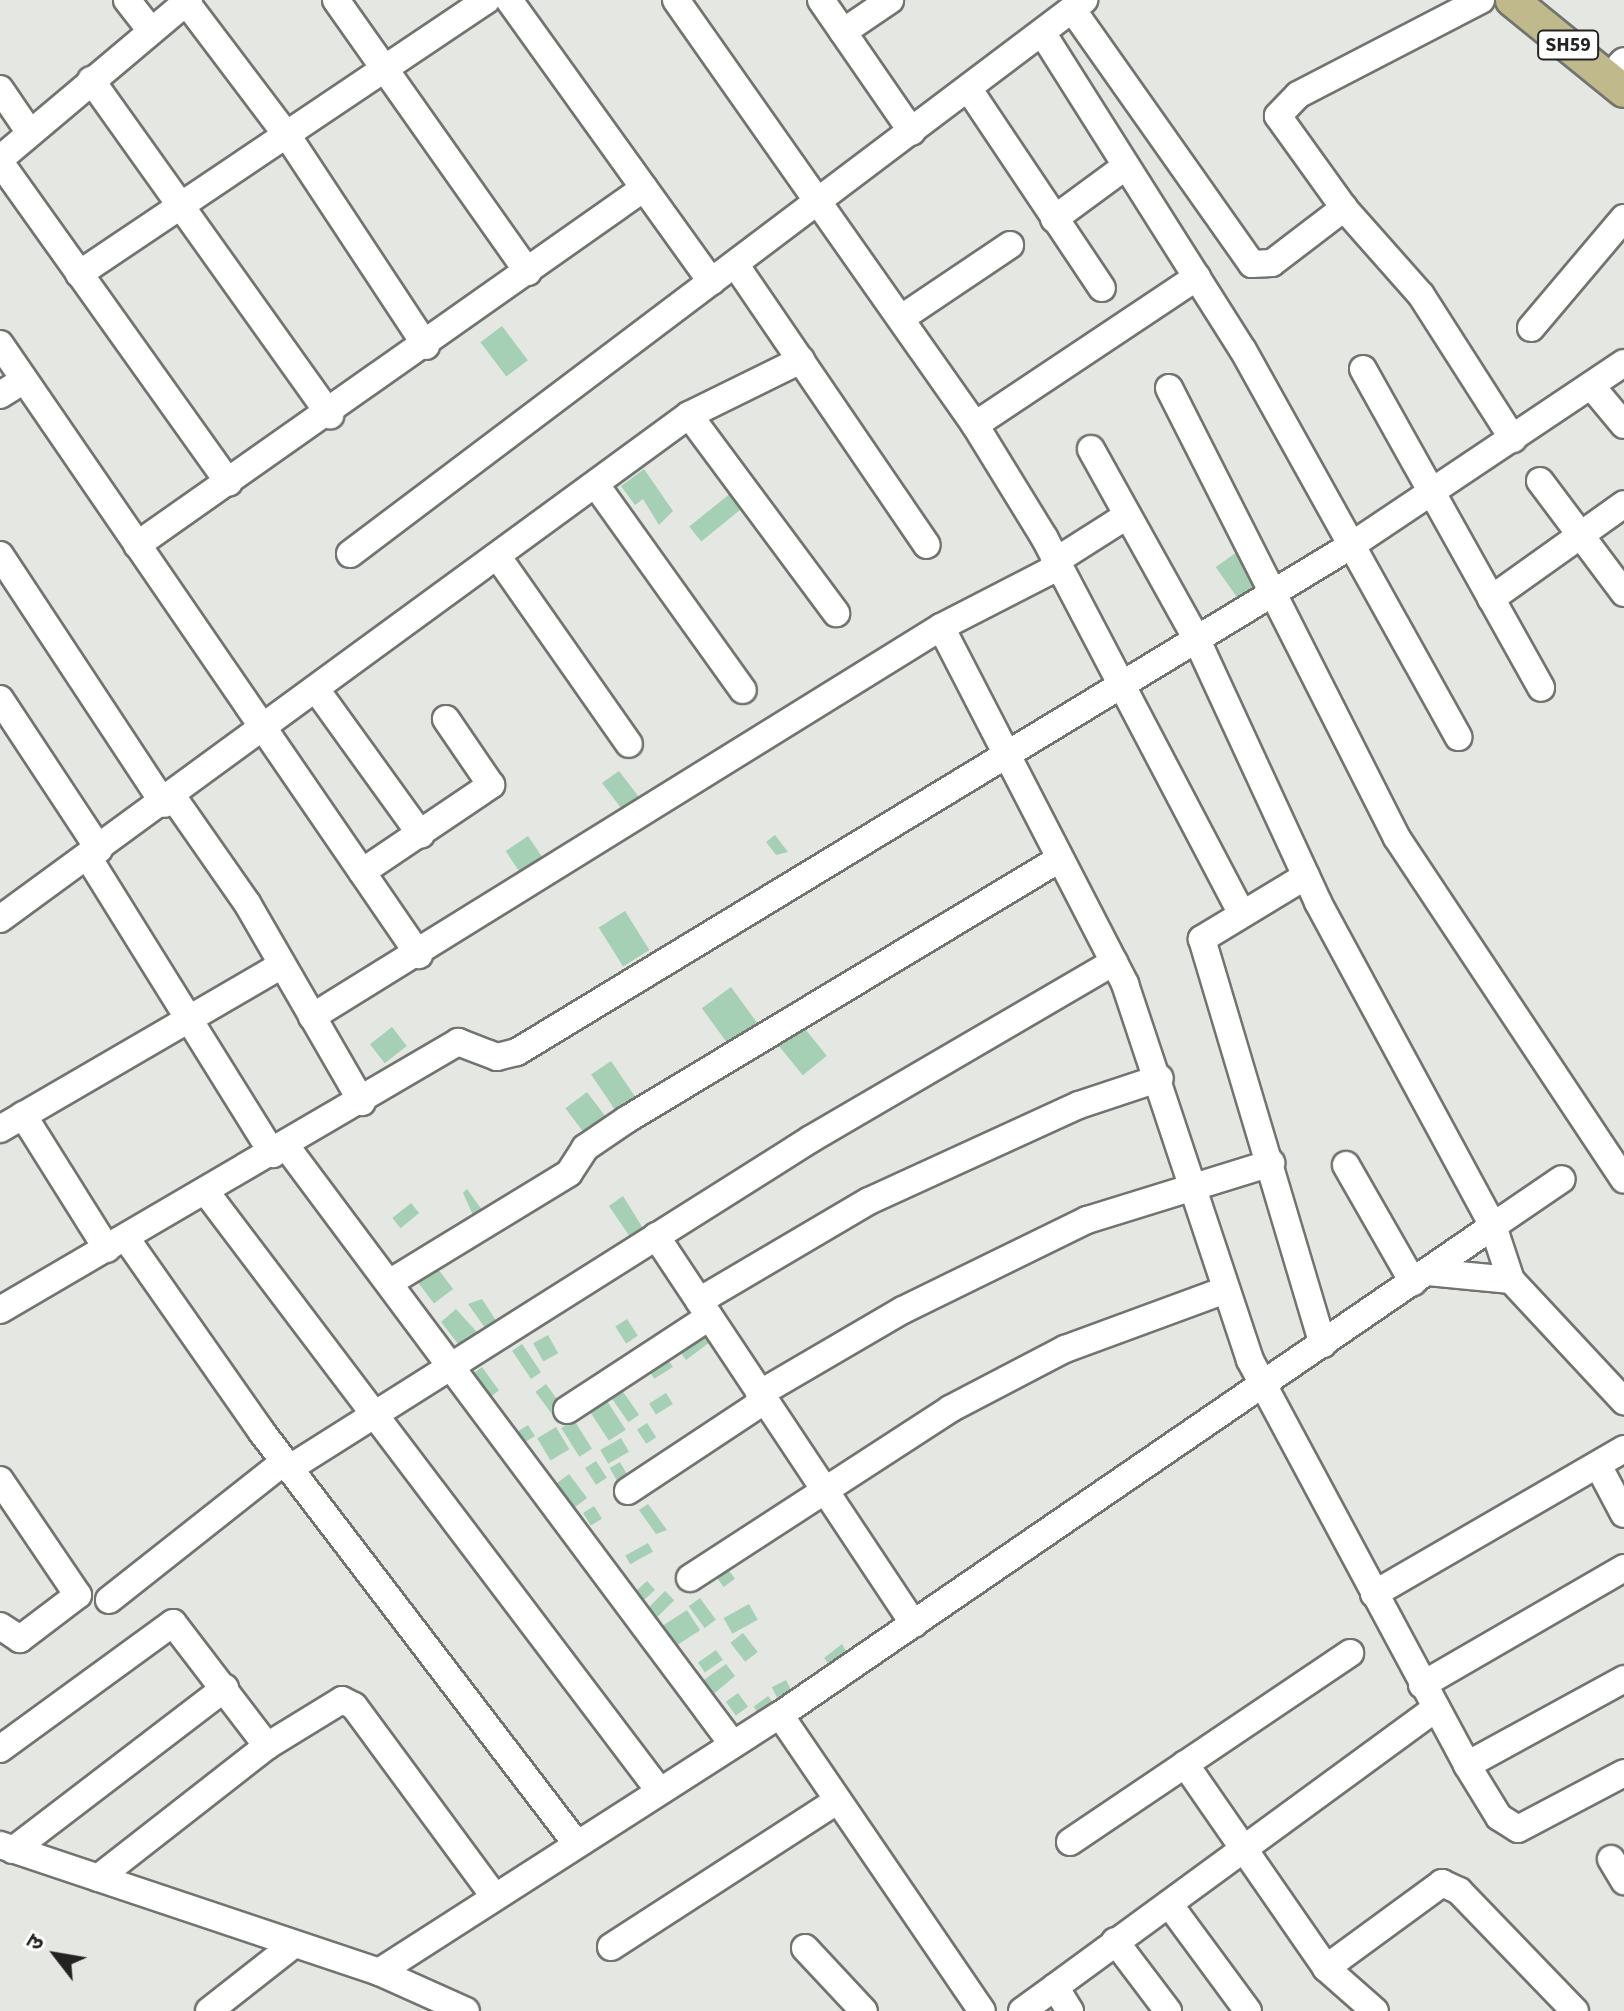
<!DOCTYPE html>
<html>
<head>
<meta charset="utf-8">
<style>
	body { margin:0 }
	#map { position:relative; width:1624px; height:2011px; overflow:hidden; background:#e5e7e3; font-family:"Source Sans 3","Noto Sans Devanagari",sans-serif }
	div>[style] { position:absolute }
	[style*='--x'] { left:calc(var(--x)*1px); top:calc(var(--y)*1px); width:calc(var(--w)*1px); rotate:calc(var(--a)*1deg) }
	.building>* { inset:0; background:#a5d0b5; transform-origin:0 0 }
	.roads { filter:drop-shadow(2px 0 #727470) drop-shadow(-2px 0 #727470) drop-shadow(0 2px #727470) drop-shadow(0 -2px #727470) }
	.minor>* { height:26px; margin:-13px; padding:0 13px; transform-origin:13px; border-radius:13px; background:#fff }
	.major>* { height:32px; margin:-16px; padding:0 16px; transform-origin:16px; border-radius:16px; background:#bfb98b }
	span { translate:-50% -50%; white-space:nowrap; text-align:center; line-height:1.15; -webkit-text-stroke:7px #fff; paint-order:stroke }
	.shield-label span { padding:2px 6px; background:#fff; border:2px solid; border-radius:6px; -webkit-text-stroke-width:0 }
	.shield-label { font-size:20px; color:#232322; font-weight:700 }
	.north { position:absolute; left:16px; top:1915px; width:80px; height:80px; -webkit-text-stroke:6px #fff; paint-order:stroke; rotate:301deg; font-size:22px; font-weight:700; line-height:32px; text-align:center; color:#232322 }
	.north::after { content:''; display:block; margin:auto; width:28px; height:36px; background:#232322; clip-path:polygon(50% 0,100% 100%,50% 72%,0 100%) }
</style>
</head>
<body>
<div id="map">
	<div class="building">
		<i style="left:502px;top:326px;width:43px;height:27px;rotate:53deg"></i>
		<i style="clip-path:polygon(644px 469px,673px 511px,659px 525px,643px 499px,635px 505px,621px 486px)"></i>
		<i style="left:732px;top:492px;width:19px;height:55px;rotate:51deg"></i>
		<i style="left:1237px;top:552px;width:39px;height:26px;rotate:55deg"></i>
		<i style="clip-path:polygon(619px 771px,642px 801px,621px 808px,602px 783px)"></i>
		<i style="clip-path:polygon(775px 835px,788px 852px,776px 855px,766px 842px)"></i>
		<i style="left:528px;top:836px;width:29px;height:27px;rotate:56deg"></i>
		<i style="left:625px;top:911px;width:46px;height:31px;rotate:58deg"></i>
		<i style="left:731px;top:987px;width:48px;height:36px;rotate:54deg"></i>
		<i style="left:801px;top:1024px;width:41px;height:31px;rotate:51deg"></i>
		<i style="left:392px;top:1027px;width:24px;height:28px;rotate:52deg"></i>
		<i style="left:611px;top:1061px;width:45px;height:24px;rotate:56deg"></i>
		<i style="left:587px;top:1092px;width:35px;height:27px;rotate:53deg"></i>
		<i style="clip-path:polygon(467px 1189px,487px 1217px,477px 1224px,463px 1193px)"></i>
		<i style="clip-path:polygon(623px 1196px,644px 1230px,630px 1237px,609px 1206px)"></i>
		<i style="left:411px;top:1203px;width:13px;height:24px;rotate:51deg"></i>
		<i style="left:435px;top:1265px;width:30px;height:24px;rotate:53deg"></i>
		<i style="clip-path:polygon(482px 1299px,501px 1328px,488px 1332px,468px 1304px)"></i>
		<i style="clip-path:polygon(456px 1309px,485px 1341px,466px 1354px,441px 1322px)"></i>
		<i style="left:627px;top:1319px;width:20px;height:14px;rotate:57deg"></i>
		<i style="left:701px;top:1330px;width:15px;height:30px;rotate:53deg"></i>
		<i style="left:548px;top:1335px;width:21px;height:17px;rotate:61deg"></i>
		<i style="left:522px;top:1344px;width:34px;height:12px;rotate:56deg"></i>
		<i style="left:666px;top:1356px;width:13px;height:22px;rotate:58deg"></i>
		<i style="left:482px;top:1367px;width:29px;height:17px;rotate:54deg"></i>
		<i style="left:546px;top:1384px;width:29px;height:13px;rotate:54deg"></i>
		<i style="left:619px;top:1386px;width:35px;height:13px;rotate:55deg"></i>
		<i style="left:666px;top:1393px;width:13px;height:20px;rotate:58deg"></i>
		<i style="left:605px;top:1398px;width:38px;height:20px;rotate:57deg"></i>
		<i style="left:574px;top:1420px;width:34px;height:15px;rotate:58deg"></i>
		<i style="left:647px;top:1423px;width:17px;height:12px;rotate:57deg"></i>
		<i style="left:528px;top:1425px;width:13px;height:17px;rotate:58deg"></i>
		<i style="left:556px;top:1427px;width:26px;height:22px;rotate:59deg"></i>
		<i style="left:621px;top:1438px;width:16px;height:24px;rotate:60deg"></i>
		<i style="left:596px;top:1461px;width:20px;height:13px;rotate:57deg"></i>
		<i style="left:620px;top:1462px;width:22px;height:12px;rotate:60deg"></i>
		<i style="left:569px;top:1474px;width:30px;height:17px;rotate:53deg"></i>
		<i style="clip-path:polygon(648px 1504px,667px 1530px,656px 1534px,639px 1510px)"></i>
		<i style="left:594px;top:1506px;width:15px;height:13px;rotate:58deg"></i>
		<i style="left:648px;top:1543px;width:10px;height:26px;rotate:61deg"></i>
		<i style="left:725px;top:1565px;width:17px;height:14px;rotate:54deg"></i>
		<i style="left:647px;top:1581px;width:12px;height:20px;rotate:48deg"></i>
		<i style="left:665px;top:1591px;width:13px;height:25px;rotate:45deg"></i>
		<i style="left:700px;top:1598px;width:27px;height:14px;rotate:54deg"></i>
		<i style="left:749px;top:1604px;width:18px;height:29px;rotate:61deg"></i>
		<i style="left:687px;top:1610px;width:24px;height:36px;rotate:57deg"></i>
		<i style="left:743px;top:1633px;width:24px;height:16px;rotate:52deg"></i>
		<i style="clip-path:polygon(842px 1644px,851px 1660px,835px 1672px,824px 1658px)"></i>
		<i style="left:716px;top:1650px;width:12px;height:22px;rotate:55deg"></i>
		<i style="clip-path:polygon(726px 1664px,735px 1676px,710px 1697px,701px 1682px)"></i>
		<i style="left:786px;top:1680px;width:18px;height:16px;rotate:63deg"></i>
		<i style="left:738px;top:1693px;width:17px;height:15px;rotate:54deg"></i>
		<i style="left:768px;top:1696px;width:15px;height:18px;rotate:53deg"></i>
	</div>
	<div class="roads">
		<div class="minor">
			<i style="--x:127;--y:0;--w:39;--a:52"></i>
			<i style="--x:336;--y:0;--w:333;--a:54.8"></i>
			<i style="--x:509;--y:0;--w:347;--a:54.3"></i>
			<i style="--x:676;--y:0;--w:520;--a:54.87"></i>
			<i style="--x:975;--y:425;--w:132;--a:58.4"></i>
			<i style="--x:1044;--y:537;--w:422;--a:62.3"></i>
			<i style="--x:821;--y:0;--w:160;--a:55.4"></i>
			<i style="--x:1481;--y:0;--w:206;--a:152.6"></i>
			<i style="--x:1298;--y:95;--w:29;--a:134"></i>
			<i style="--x:1278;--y:116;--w:113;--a:54.3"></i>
			<i style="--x:1344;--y:208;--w:116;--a:48.5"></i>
			<i style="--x:1421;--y:295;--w:171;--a:57.4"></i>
			<i style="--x:186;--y:2;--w:171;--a:52.9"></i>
			<i style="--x:289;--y:138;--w:249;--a:56.6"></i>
			<i style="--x:1072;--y:9;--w:312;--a:54.8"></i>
			<i style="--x:1252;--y:264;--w:20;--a:-3"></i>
			<i style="--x:1272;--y:263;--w:91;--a:-37.4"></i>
			<i style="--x:843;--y:32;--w:57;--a:-34.2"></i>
			<i style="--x:1043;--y:34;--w:374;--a:57.7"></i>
			<i style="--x:1243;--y:350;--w:443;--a:60.9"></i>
			<i style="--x:1621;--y:64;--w:4;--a:-45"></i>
			<i style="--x:91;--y:80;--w:412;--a:54.5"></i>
			<i style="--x:0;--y:89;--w:53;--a:55.7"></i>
			<i style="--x:970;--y:91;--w:237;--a:56.2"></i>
			<i style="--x:0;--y:159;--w:247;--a:-40.1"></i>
			<i style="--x:0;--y:162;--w:394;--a:54.5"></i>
			<i style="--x:1054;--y:219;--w:89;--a:-36.4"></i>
			<i style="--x:735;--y:264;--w:340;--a:55.7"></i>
			<i style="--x:79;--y:274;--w:491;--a:-33.9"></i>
			<i style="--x:903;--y:317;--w:129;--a:-33.9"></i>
			<i style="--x:1531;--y:328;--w:144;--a:-49.8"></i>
			<i style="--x:0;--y:344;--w:741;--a:55.56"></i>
			<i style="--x:1363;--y:369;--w:365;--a:60.8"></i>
			<i style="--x:1169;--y:388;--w:504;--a:63.13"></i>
			<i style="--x:1397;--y:838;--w:410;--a:56.4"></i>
			<i style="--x:1593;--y:388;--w:48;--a:50"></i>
			<i style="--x:0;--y:395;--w:28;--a:-32"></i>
			<i style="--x:689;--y:415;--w:247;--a:53.4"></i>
			<i style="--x:975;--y:425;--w:267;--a:-33.7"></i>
			<i style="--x:1540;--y:481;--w:140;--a:53.1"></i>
			<i style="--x:596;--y:485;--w:252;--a:54.4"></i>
			<i style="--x:137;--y:545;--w:620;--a:-35.15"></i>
			<i style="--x:350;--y:554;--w:920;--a:-37.04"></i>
			<i style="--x:0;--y:555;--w:298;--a:56.6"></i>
			<i style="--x:498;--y:557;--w:228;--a:55"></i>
			<i style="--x:1054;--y:562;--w:84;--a:-32.4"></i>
			<i style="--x:1491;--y:599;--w:163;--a:-35.5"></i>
			<i style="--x:941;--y:627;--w:402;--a:62.7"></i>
			<i style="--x:1125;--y:984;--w:396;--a:71.6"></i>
			<i style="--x:1250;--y:1360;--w:459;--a:61.8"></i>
			<i style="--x:1467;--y:1765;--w:61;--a:58.4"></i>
			<i style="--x:1499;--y:1817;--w:22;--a:32"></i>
			<i style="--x:1518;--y:1829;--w:120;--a:-27.8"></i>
			<i style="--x:318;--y:692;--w:176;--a:54.2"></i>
			<i style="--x:0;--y:699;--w:180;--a:56.6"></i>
			<i style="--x:173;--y:797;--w:129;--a:55.1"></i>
			<i style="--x:247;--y:903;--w:230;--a:60"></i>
			<i style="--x:88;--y:857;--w:350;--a:58.1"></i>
			<i style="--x:362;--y:872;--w:156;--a:-34"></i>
			<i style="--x:491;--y:785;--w:80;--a:-124.3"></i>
			<i style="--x:1306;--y:876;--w:122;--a:148.8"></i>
			<i style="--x:1202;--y:939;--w:423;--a:73.4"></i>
			<i style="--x:0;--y:919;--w:854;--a:-36.19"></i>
			<i style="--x:689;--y:415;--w:125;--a:-26.2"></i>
			<i style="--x:312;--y:1017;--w:740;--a:-31.8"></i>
			<i style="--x:941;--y:627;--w:129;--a:-27.2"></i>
			<i style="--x:23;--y:1115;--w:158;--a:57.9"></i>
			<i style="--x:0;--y:1129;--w:326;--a:-30.2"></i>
			<i style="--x:286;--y:1146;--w:744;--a:53.25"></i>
			<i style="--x:1346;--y:1165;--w:135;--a:60.2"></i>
			<i style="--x:206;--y:1192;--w:749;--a:52.87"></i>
			<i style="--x:656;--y:1236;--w:466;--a:56.4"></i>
			<i style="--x:126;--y:1238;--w:236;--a:55"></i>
			<i style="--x:261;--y:1431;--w:519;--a:52.6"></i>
			<i style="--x:1428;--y:1272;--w:83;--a:5.5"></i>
			<i style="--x:1511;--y:1280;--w:166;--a:47"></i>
			<i style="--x:1511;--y:1280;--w:57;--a:-108.4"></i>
			<i style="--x:1493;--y:1226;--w:83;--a:-34.3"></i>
			<i style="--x:389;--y:1283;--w:211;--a:-31.4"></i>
			<i style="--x:569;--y:1173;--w:30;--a:-57"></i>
			<i style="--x:585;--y:1148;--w:50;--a:-34.3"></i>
			<i style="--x:626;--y:1120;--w:502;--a:-31.06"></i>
			<i style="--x:699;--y:1301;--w:197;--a:-30.5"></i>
			<i style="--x:869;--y:1201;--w:231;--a:-24.6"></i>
			<i style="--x:1079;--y:1105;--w:85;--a:-18.4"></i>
			<i style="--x:0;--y:1310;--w:531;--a:-30.33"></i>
			<i style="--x:458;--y:1042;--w:42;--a:21"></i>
			<i style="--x:497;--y:1057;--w:21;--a:-14"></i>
			<i style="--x:517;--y:1052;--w:977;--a:-31.27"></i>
			<i style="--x:1352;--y:545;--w:327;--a:-33.8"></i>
			<i style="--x:759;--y:1394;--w:167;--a:-30.3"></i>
			<i style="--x:903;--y:1310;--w:205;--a:-26.1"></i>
			<i style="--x:1087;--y:1220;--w:193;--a:-17.2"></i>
			<i style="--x:567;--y:1410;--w:170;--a:-33.2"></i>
			<i style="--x:1599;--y:1467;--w:53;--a:62"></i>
			<i style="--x:290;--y:1468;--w:616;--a:-32.27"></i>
			<i style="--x:811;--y:1139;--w:351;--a:-30.3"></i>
			<i style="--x:0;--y:1480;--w:139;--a:55.9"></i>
			<i style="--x:78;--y:1595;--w:73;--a:142.8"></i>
			<i style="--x:20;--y:1639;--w:24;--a:-147"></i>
			<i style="--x:628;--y:1491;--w:163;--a:-33.5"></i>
			<i style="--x:690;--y:1578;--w:310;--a:-33"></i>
			<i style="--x:950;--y:1409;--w:130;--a:-27.6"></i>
			<i style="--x:1065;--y:1349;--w:168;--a:-20.2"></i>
			<i style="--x:1374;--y:1594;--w:289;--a:-30.1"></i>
			<i style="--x:109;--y:1600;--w:224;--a:-38.3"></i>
			<i style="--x:1422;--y:1685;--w:233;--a:-30.1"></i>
			<i style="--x:780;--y:1715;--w:358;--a:55.7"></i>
			<i style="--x:0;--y:1749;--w:214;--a:-36.1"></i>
			<i style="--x:173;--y:1623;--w:155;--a:52.6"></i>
			<i style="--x:1185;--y:1764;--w:248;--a:55.3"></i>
			<i style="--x:1326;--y:1968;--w:144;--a:-36.2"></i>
			<i style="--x:1442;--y:1883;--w:19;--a:25"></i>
			<i style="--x:1459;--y:1891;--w:167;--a:46"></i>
			<i style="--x:1467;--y:1765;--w:179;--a:-28.7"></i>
			<i style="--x:1070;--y:1842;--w:338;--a:-34"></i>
			<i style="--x:0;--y:1845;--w:400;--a:18.5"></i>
			<i style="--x:379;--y:1972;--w:95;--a:24.1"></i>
			<i style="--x:13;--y:1850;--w:267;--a:-37.4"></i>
			<i style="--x:1611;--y:1859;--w:26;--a:59"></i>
			<i style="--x:98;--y:1878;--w:214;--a:-38"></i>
			<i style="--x:267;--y:1746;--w:88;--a:-31.5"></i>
			<i style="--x:342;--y:1700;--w:13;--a:27"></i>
			<i style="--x:354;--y:1706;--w:236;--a:53.6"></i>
			<i style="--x:1169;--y:1904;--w:133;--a:53.6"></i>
			<i style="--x:1115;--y:1941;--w:88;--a:52.9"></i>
			<i style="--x:611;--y:1947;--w:269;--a:-32.9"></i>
			<i style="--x:805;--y:1948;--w:86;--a:46.9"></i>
			<i style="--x:1326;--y:1968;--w:65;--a:41.3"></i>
			<i style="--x:379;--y:1972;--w:476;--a:-32.7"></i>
			<i style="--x:780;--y:1715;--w:865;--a:-34.44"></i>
			<i style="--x:1493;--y:1226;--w:368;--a:-118.4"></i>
			<i style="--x:1318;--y:902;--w:293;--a:-114.8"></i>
			<i style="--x:1195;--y:636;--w:214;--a:-119.1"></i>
			<i style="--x:209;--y:2011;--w:108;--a:-38.2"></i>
			<i style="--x:1022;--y:2011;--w:41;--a:-36"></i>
			<i style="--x:1070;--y:2011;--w:28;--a:-122"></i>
			<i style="--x:1055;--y:1987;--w:472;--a:-36.2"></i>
		</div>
		<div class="major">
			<i style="--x:1512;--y:0;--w:144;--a:39.1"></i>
		</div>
	</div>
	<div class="shield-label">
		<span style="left:1568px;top:45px">SH59</span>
	</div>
	<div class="north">उ</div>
</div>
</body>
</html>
